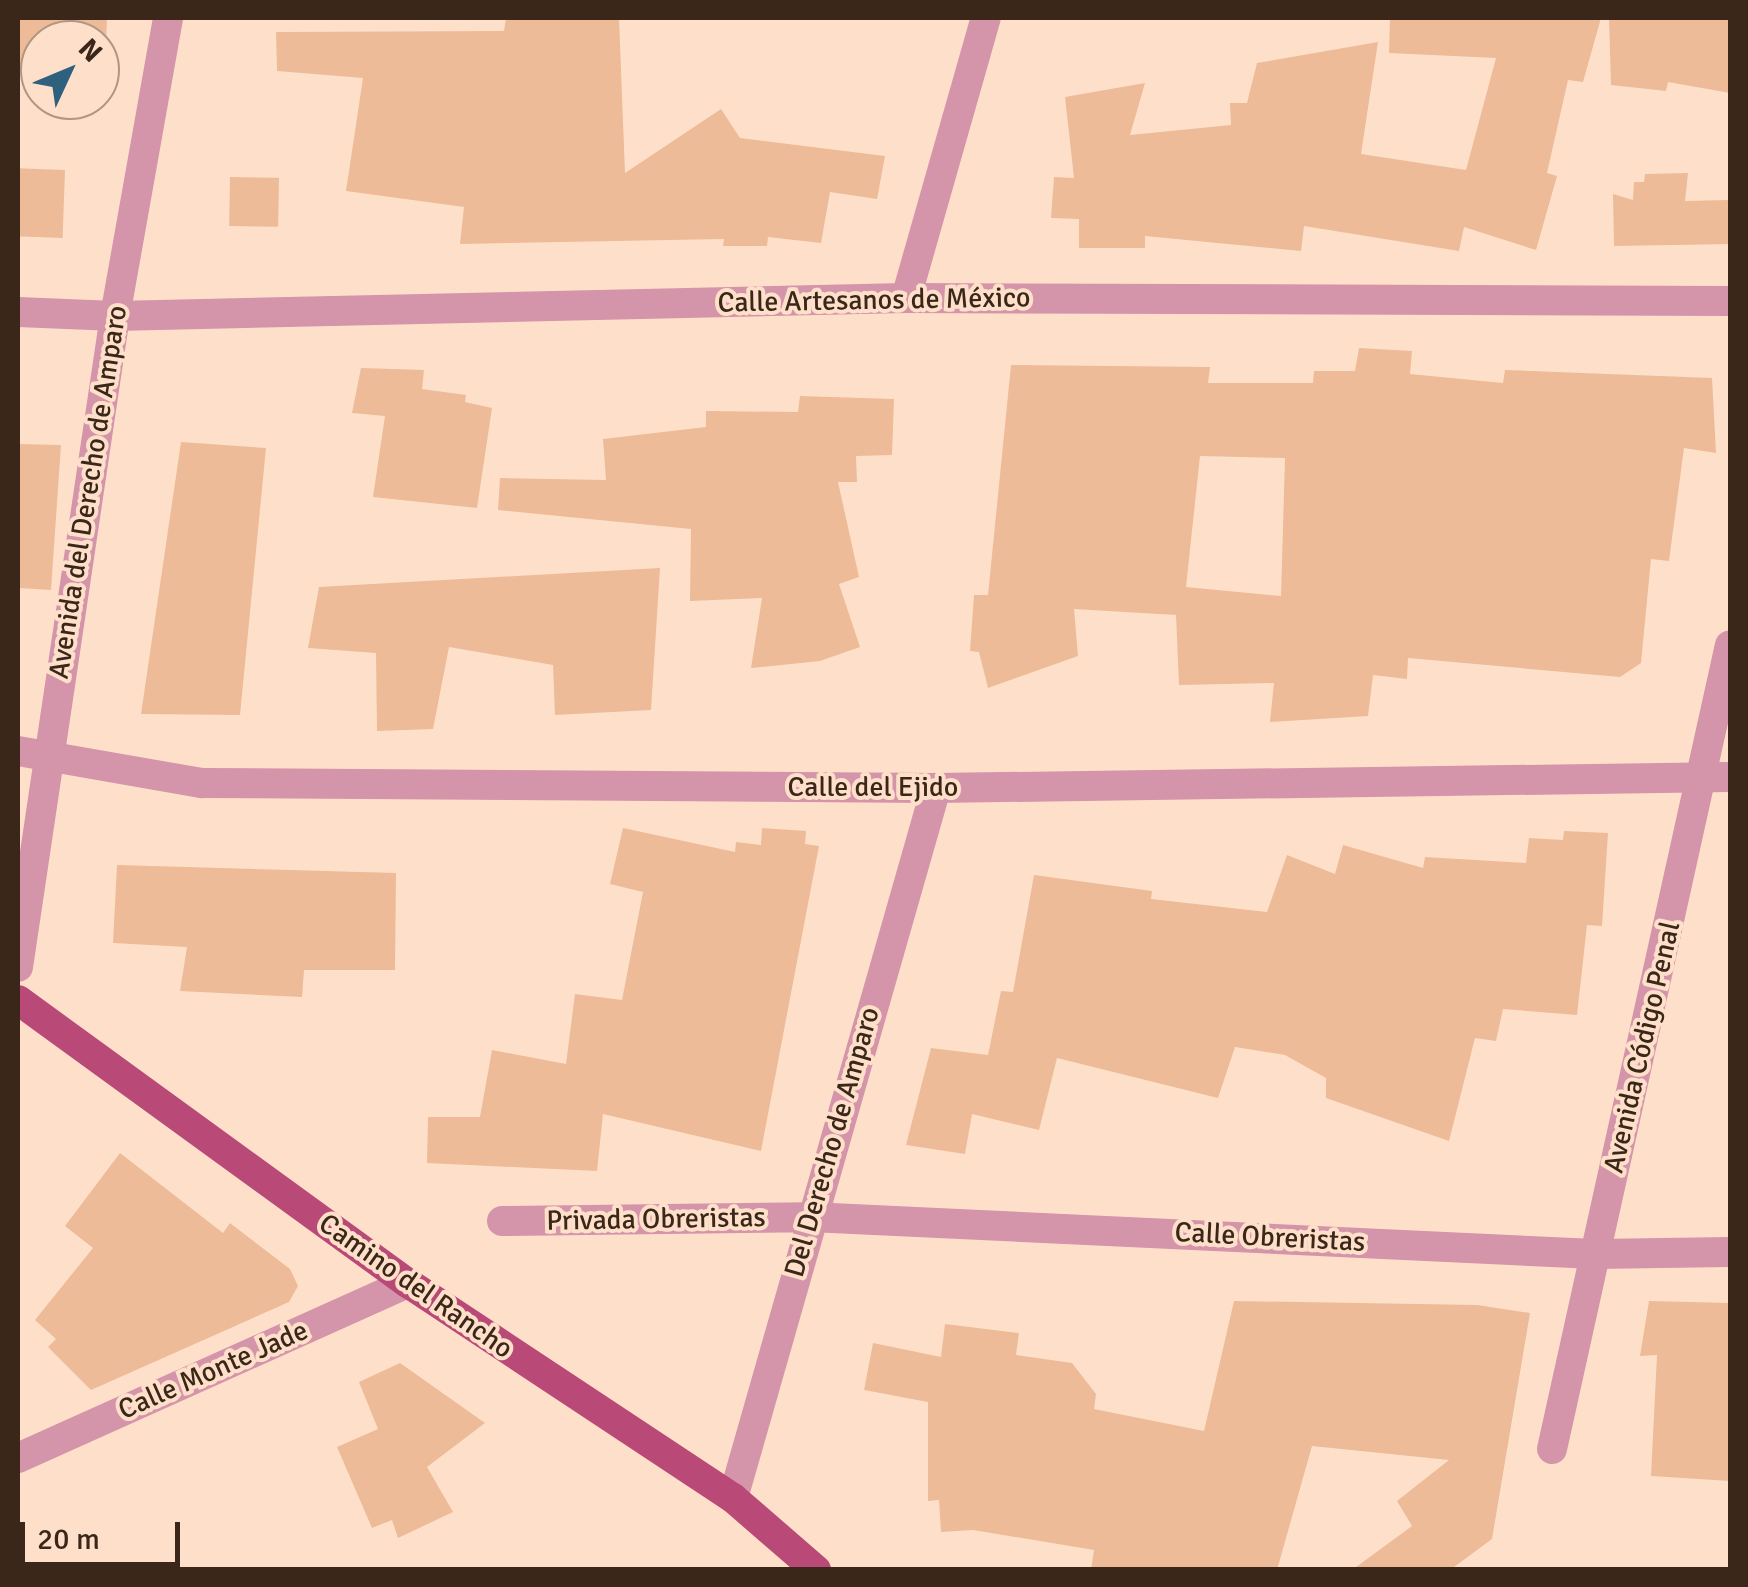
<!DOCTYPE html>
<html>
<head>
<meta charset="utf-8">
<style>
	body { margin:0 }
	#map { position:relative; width:1748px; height:1587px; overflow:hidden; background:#fee0ca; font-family:Signika,sans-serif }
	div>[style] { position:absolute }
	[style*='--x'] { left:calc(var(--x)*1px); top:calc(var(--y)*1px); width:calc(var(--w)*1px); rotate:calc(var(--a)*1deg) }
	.building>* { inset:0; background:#edbb97; transform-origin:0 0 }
	.minor>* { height:30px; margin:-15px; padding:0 15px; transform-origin:15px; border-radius:15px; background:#d494a9 }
	.major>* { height:30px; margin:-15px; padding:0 15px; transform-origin:15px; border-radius:15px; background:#b94977 }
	span { translate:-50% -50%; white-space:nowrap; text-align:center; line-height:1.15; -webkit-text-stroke:8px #fee0ca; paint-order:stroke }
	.street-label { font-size:28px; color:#3a2719 }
	.frame { position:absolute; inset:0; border:20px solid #3a2719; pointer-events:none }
	.north { position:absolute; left:20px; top:20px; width:100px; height:100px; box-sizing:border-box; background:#fee0ca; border:2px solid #b09683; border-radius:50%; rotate:46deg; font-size:28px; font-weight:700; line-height:40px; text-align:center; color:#3a2719 }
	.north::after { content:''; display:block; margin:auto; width:35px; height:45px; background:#2f607e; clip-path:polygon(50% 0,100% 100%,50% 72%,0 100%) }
	.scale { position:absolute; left:20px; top:1522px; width:160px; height:45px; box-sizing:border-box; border:5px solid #3a2719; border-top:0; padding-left:12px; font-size:30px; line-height:35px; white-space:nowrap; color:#3a2719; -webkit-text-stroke:8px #fee0ca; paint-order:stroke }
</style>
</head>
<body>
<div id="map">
	<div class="building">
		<i style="clip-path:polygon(18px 18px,107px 18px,105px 69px,100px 69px,100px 40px,40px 40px,40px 68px,18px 67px)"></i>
		<i style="clip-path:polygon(506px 18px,619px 18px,625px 173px,721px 109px,740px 138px,885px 156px,877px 199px,830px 192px,821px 243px,768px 237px,767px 246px,723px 246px,724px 239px,460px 244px,464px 207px,346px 191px,363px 78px,277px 71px,276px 32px,504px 31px)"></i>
		<i style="clip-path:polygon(1390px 18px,1601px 18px,1583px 82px,1568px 80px,1547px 173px,1557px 176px,1536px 250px,1464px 227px,1459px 251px,1304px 226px,1301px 251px,1145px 236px,1145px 248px,1079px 248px,1079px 219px,1051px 218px,1054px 177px,1074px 178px,1065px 97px,1145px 83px,1130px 135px,1231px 125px,1230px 103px,1247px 103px,1257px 63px,1378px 42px,1361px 154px,1466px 170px,1496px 58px,1389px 53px)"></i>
		<i style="clip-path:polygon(1609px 18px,1730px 18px,1730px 93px,1668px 82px,1666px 91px,1611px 85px)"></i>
		<i style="left:65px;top:170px;width:68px;height:47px;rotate:92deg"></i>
		<i style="clip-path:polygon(1688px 173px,1685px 201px,1730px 200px,1730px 244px,1614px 246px,1613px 194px,1633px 200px,1634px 182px,1644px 182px,1645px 174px)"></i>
		<i style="left:230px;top:177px;width:49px;height:49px;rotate:1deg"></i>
		<i style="clip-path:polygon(evenodd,1359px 348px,1412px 351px,1410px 374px,1503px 383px,1505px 370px,1712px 378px,1716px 453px,1684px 448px,1669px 561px,1651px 559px,1641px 663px,1620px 677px,1408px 658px,1407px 679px,1373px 675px,1368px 716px,1270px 722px,1274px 683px,1179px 685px,1176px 615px,1074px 609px,1078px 656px,988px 688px,979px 652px,970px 651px,974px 595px,988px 595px,1011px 365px,1210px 367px,1208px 383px,1313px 383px,1314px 371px,1355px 371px,1359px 348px,1200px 456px,1285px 458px,1281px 596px,1186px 587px,1200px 456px)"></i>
		<i style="clip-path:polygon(361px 368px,424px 370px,422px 389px,466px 395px,465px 402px,492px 408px,477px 508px,373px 497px,385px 416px,352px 413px)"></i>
		<i style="clip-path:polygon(800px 396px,894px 399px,892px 455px,856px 456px,857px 482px,838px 482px,859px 577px,839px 584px,860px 647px,820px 661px,751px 668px,762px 598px,690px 601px,691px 529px,498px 510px,500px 478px,606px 480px,603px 439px,706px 427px,706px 411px,798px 412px)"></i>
		<i style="clip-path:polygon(181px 442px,266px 448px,240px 715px,141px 714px)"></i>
		<i style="clip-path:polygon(18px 444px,61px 445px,51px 590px,18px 588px)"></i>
		<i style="clip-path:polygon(660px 568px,651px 710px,555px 715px,553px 665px,449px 647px,433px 729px,377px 731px,376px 653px,308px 648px,319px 587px)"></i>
		<i style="clip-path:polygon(623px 828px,735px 852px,736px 842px,761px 845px,762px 828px,806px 831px,805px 844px,819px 846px,761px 1151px,603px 1114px,597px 1171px,427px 1163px,428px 1117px,480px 1117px,492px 1050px,566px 1064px,575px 994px,622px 1000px,643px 892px,610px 884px)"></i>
		<i style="clip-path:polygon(1564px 831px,1608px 833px,1602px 926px,1587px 925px,1577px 1015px,1503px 1009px,1496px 1041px,1475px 1038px,1449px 1141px,1326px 1098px,1326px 1078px,1285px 1055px,1235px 1047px,1218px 1098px,1057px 1058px,1039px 1130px,972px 1114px,965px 1154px,906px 1145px,931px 1048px,988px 1055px,1001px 991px,1013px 992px,1034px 875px,1152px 891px,1151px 899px,1267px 912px,1287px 855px,1335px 874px,1343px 845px,1423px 868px,1425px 857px,1526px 863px,1529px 838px,1563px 840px)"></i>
		<i style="clip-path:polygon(117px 865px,396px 873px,395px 970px,304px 970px,302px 997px,180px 991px,187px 947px,113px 943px)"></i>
		<i style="clip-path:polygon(120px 1153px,223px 1233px,230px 1223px,290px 1269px,298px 1286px,289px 1302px,91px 1390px,48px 1347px,56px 1339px,35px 1320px,93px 1248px,65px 1226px)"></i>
		<i style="clip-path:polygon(1234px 1301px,1477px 1305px,1530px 1313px,1492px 1539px,1450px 1570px,1352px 1570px,1412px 1526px,1397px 1501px,1449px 1460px,1312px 1446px,1277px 1570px,1091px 1570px,1094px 1550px,973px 1530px,941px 1532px,939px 1500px,928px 1501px,928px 1402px,864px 1390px,873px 1343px,941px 1357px,945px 1324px,1019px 1333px,1016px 1355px,1072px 1363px,1096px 1394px,1094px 1409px,1204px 1431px)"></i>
		<i style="clip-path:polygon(1649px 1301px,1730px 1303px,1730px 1481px,1651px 1476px,1657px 1355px,1640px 1356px)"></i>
		<i style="clip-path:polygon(400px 1363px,485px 1423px,427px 1467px,453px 1512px,398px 1538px,392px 1520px,372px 1528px,337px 1447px,378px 1429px,359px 1382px)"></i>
	</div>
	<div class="minor">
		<i style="--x:906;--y:298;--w:291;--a:-74.1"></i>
		<i style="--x:18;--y:312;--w:97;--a:2.4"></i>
		<i style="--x:115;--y:316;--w:791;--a:-1.3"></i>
		<i style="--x:906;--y:298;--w:824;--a:0.21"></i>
		<i style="--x:18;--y:751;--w:187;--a:9.9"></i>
		<i style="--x:202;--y:783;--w:734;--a:0.39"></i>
		<i style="--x:936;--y:788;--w:794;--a:-0.79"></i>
		<i style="--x:18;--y:967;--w:658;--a:-81.53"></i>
		<i style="--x:115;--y:316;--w:303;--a:-79.9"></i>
		<i style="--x:502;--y:1221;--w:308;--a:-0.7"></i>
		<i style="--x:810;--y:1217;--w:786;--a:2.7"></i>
		<i style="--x:1595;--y:1254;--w:135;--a:-0.8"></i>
		<i style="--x:1552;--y:1449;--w:823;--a:-77.52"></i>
		<i style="--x:18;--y:1458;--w:427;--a:-24.2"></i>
		<i style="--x:733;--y:1498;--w:738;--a:-74.04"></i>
	</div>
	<div class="major">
		<i style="--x:18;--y:1000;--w:482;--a:36"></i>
		<i style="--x:408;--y:1283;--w:390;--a:33.5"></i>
		<i style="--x:733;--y:1498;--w:110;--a:40.9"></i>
	</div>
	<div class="street-label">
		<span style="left:874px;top:300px;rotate:-1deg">Calle Artesanos de México</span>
		<span style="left:88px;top:492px;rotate:-81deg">Avenida del Derecho de Amparo</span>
		<span style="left:873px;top:787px">Calle del Ejido</span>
		<span style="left:1642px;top:1047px;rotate:-77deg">Avenida Código Penal</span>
		<span style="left:832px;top:1142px;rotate:-74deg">Del Derecho de Amparo</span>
		<span style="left:656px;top:1219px;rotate:-1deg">Privada Obreristas</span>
		<span style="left:1270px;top:1237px;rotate:3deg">Calle Obreristas</span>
		<span style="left:416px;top:1286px;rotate:35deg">Camino del Rancho</span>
		<span style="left:213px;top:1370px;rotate:-24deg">Calle Monte Jade</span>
	</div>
	<div class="frame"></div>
	<div class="north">N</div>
	<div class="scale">20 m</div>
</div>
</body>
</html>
